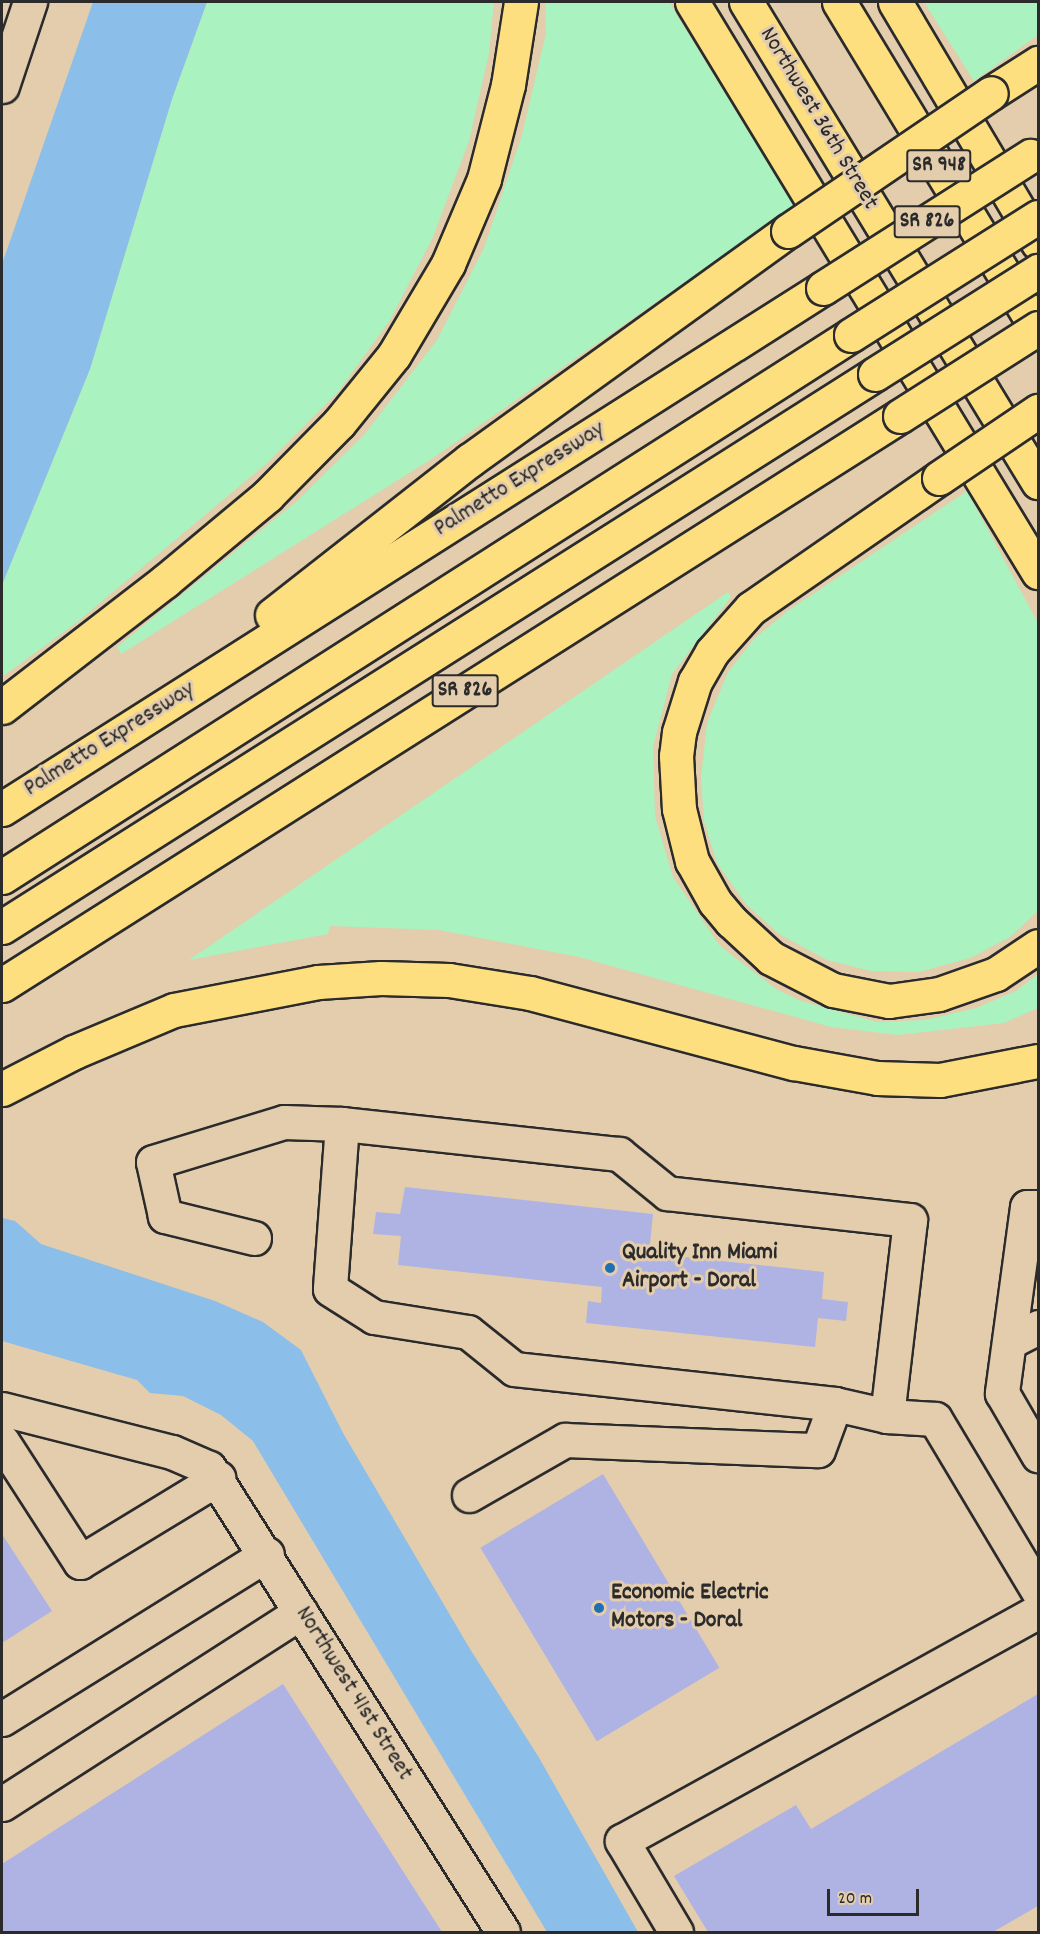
<!DOCTYPE html>
<html>
<head>
<meta charset="utf-8">
<style>
	body { margin:0 }
	#map { position:relative; width:1040px; height:1934px; overflow:hidden; background:#e3cdad; font-family:Dekko,sans-serif }
	div>[style] { position:absolute }
	[style*='--x'] { left:calc(var(--x)*1px); top:calc(var(--y)*1px); width:calc(var(--w)*1px); rotate:calc(var(--a)*1deg) }
	.green>* { inset:0; background:#aaf2bf }
	.water>* { inset:0; background:#8bbee8 }
	.building>* { inset:0; background:#aeb3e4; transform-origin:0 0 }
	.roads { filter:drop-shadow(2px 0 #2b2b2b) drop-shadow(-2px 0 #2b2b2b) drop-shadow(0 2px #2b2b2b) drop-shadow(0 -2px #2b2b2b) }
	.minor>* { height:33px; margin:-16.5px; padding:0 16.5px; transform-origin:16.5px; border-radius:16.5px; background:#e3cdad }
	.major>* { height:33px; margin:-16.5px; padding:0 16.5px; transform-origin:16.5px; border-radius:16.5px; background:#fedf80 }
	.highway>* { height:33px; margin:-16.5px; padding:0 16.5px; transform-origin:16.5px; border-radius:16.5px; background:#fedf80 }
	.bridges { filter:drop-shadow(2px 0 #2b2b2b) drop-shadow(-2px 0 #2b2b2b) drop-shadow(0 2px #2b2b2b) drop-shadow(0 -2px #2b2b2b) }
	.highway-bridge>* { height:33px; margin:-16.5px; padding:0 16.5px; transform-origin:16.5px; border-radius:16.5px; background:#fedf80 }
	.dots>* { width:16px; height:16px; translate:-50% -50%; box-sizing:border-box; border:3px solid #e3cdad; border-radius:50% }
	span { translate:-50% -50%; white-space:nowrap; text-align:center; line-height:1.15; -webkit-text-stroke:6px #e3cdad; paint-order:stroke }
	.shield-label span { padding:2px 4px; background:#e3cdad; border:2px solid; border-radius:4px; -webkit-text-stroke-width:0 }
	.shield-label { font-size:22px; color:#2b2b2b; font-weight:700 }
	.street-label { font-size:24px; color:#2b2b2b }
	.poi-label { font-size:24px; color:#2b2b2b; font-weight:700 }
	.left { translate:0 -50%; text-align:left }
	.frame { position:absolute; inset:0; border:3px solid #2b2b2b; pointer-events:none }
	.scale { position:absolute; left:827px; top:1889px; width:92px; height:27px; box-sizing:border-box; border:3px solid #2b2b2b; border-top:0; padding-left:8px; font-size:18px; line-height:21px; white-space:nowrap; color:#2b2b2b; -webkit-text-stroke:4px #e3cdad; paint-order:stroke }
</style>
</head>
<body>
<div id="map">
	<div class="green">
		<i style="clip-path:polygon(207px 2px,494px 2px,489px 53px,469px 141px,433px 237px,390px 320px,338px 392px,266px 464px,76px 623px,2px 677px,2px 585px,90px 369px,172px 99px)"></i>
		<i style="clip-path:polygon(545px 2px,669px 2px,794px 206px,430px 460px,121px 654px,117px 647px,297px 501px,364px 435px,437px 340px,484px 248px,522px 135px,546px 33px)"></i>
		<i style="clip-path:polygon(924px 2px,1038px 2px,1038px 35px,974px 81px)"></i>
		<i style="clip-path:polygon(967px 491px,1038px 623px,1038px 911px,1010px 937px,970px 958px,919px 972px,871px 971px,827px 960px,779px 934px,746px 904px,717px 863px,704px 821px,701px 778px,707px 723px,728px 672px,754px 639px,789px 610px)"></i>
		<i style="clip-path:polygon(728px 592px,731px 597px,672px 674px,653px 747px,655px 816px,673px 877px,720px 946px,776px 989px,801px 1001px,877px 1022px,925px 1020px,976px 1008px,1016px 991px,1038px 974px,1038px 1008px,1004px 1023px,897px 1035px,831px 1027px,579px 957px,439px 930px,330px 926px,328px 934px,189px 960px)"></i>
	</div>
	<div class="water">
		<i style="clip-path:polygon(93px 2px,207px 2px,172px 99px,90px 369px,2px 585px,2px 264px)"></i>
		<i style="clip-path:polygon(3px 1218px,15px 1221px,41px 1244px,215px 1301px,263px 1322px,301px 1350px,343px 1433px,470px 1649px,538px 1756px,638px 1932px,547px 1932px,253px 1441px,221px 1415px,183px 1396px,150px 1393px,137px 1380px,2px 1341px)"></i>
	</div>
	<div class="building">
		<i style="clip-path:polygon(405px 1187px,653px 1214px,649px 1253px,824px 1272px,822px 1299px,848px 1302px,846px 1321px,818px 1318px,815px 1347px,586px 1323px,588px 1301px,601px 1303px,602px 1287px,398px 1265px,401px 1236px,373px 1234px,376px 1212px,400px 1214px)"></i>
		<i style="left:603px;top:1474px;width:226px;height:143px;rotate:59deg"></i>
		<i style="clip-path:polygon(2px 1534px,52px 1611px,2px 1643px)"></i>
		<i style="clip-path:polygon(283px 1684px,442px 1932px,2px 1932px,2px 1864px)"></i>
		<i style="clip-path:polygon(1038px 1694px,1038px 1906px,993px 1932px,708px 1932px,674px 1876px,796px 1805px,811px 1829px)"></i>
	</div>
	<div class="roads">
		<div class="minor">
			<i style="--x:2;--y:86;--w:89;--a:-71.6"></i>
			<i style="--x:1038;--y:1207;--w:11;--a:180"></i>
			<i style="--x:1027;--y:1207;--w:188;--a:97.7"></i>
			<i style="--x:1002;--y:1393;--w:72;--a:59.9"></i>
			<i style="--x:254;--y:1238;--w:92;--a:-166.1"></i>
			<i style="--x:165;--y:1216;--w:55;--a:-102.5"></i>
			<i style="--x:153;--y:1162;--w:137;--a:-17"></i>
			<i style="--x:284;--y:1122;--w:58;--a:2"></i>
			<i style="--x:1009;--y:1342;--w:33;--a:-27"></i>
			<i style="--x:2;--y:1409;--w:175;--a:14.2"></i>
			<i style="--x:172;--y:1452;--w:40;--a:23.4"></i>
			<i style="--x:209;--y:1468;--w:549;--a:57.64"></i>
			<i style="--x:887;--y:1416;--w:197;--a:-83.3"></i>
			<i style="--x:910;--y:1220;--w:244;--a:-173.7"></i>
			<i style="--x:667;--y:1193;--w:62;--a:-140.9"></i>
			<i style="--x:619;--y:1154;--w:279;--a:-173.8"></i>
			<i style="--x:342;--y:1124;--w:165;--a:94.2"></i>
			<i style="--x:330;--y:1289;--w:52;--a:32.5"></i>
			<i style="--x:374;--y:1317;--w:95;--a:9.1"></i>
			<i style="--x:468;--y:1332;--w:59;--a:38.8"></i>
			<i style="--x:514;--y:1369;--w:323;--a:6.2"></i>
			<i style="--x:835;--y:1404;--w:53;--a:13"></i>
			<i style="--x:887;--y:1416;--w:48;--a:3.6"></i>
			<i style="--x:935;--y:1419;--w:200;--a:59.1"></i>
			<i style="--x:2;--y:1441;--w:144;--a:57.2"></i>
			<i style="--x:80;--y:1562;--w:162;--a:-31.3"></i>
			<i style="--x:469;--y:1495;--w:111;--a:-29.8"></i>
			<i style="--x:565;--y:1440;--w:253;--a:2.3"></i>
			<i style="--x:818;--y:1450;--w:49;--a:-69.7"></i>
			<i style="--x:2;--y:1719;--w:312;--a:-31.9"></i>
			<i style="--x:2;--y:1804;--w:355;--a:-32.7"></i>
			<i style="--x:676;--y:1932;--w:106;--a:-120.7"></i>
			<i style="--x:622;--y:1841;--w:475;--a:-28.9"></i>
		</div>
		<div class="major">
			<i style="--x:746;--y:2;--w:562;--a:58.69"></i>
			<i style="--x:839;--y:2;--w:385;--a:58.8"></i>
		</div>
		<div class="highway">
			<i style="--x:692;--y:2;--w:667;--a:58.74"></i>
			<i style="--x:895;--y:2;--w:280;--a:59.3"></i>
			<i style="--x:991;--y:93;--w:56;--a:-32.6"></i>
			<i style="--x:939;--y:478;--w:229;--a:145.3"></i>
			<i style="--x:751;--y:608;--w:59;--a:131.6"></i>
			<i style="--x:712;--y:652;--w:34;--a:120"></i>
			<i style="--x:695;--y:681;--w:53;--a:107.4"></i>
			<i style="--x:679;--y:732;--w:24;--a:97"></i>
			<i style="--x:676;--y:756;--w:53;--a:86.8"></i>
			<i style="--x:679;--y:809;--w:54;--a:76"></i>
			<i style="--x:692;--y:861;--w:47;--a:60.7"></i>
			<i style="--x:715;--y:902;--w:25;--a:50"></i>
			<i style="--x:731;--y:921;--w:54;--a:42.8"></i>
			<i style="--x:771;--y:958;--w:70;--a:27.3"></i>
			<i style="--x:833;--y:990;--w:57;--a:11.1"></i>
			<i style="--x:889;--y:1001;--w:50;--a:-8"></i>
			<i style="--x:939;--y:994;--w:60;--a:-19.3"></i>
			<i style="--x:996;--y:974;--w:50;--a:-33.7"></i>
			<i style="--x:272;--y:615;--w:251;--a:-38.1"></i>
			<i style="--x:470;--y:460;--w:392;--a:-35.8"></i>
			<i style="--x:2;--y:707;--w:206;--a:-37.7"></i>
			<i style="--x:165;--y:581;--w:133;--a:-39.8"></i>
			<i style="--x:267;--y:496;--w:103;--a:-45.4"></i>
			<i style="--x:339;--y:423;--w:87;--a:-51"></i>
			<i style="--x:394;--y:355;--w:106;--a:-59.3"></i>
			<i style="--x:448;--y:264;--w:92;--a:-67"></i>
			<i style="--x:484;--y:179;--w:97;--a:-75.7"></i>
			<i style="--x:508;--y:85;--w:84;--a:-81.1"></i>
			<i style="--x:2;--y:809;--w:972;--a:-32.4"></i>
			<i style="--x:2;--y:877;--w:1007;--a:-32.55"></i>
			<i style="--x:2;--y:927;--w:1033;--a:-32.35"></i>
			<i style="--x:2;--y:985;--w:1063;--a:-32.36"></i>
			<i style="--x:2;--y:1089;--w:81;--a:-27.2"></i>
			<i style="--x:74;--y:1052;--w:108;--a:-22.8"></i>
			<i style="--x:174;--y:1010;--w:147;--a:-11"></i>
			<i style="--x:318;--y:982;--w:63;--a:-3.6"></i>
			<i style="--x:381;--y:978;--w:68;--a:1.7"></i>
			<i style="--x:449;--y:980;--w:82;--a:9.1"></i>
			<i style="--x:530;--y:993;--w:273;--a:14.9"></i>
			<i style="--x:794;--y:1063;--w:84;--a:10.2"></i>
			<i style="--x:877;--y:1078;--w:63;--a:1.8"></i>
			<i style="--x:940;--y:1080;--w:100;--a:-11"></i>
		</div>
	</div>
	<div class="bridges">
		<div class="highway-bridge">
			<i style="--x:788;--y:231;--w:245;--a:-34.2"></i>
			<i style="--x:823;--y:288;--w:246;--a:-32.5"></i>
			<i style="--x:851;--y:335;--w:221;--a:-32.3"></i>
			<i style="--x:875;--y:374;--w:193;--a:-32.3"></i>
			<i style="--x:900;--y:416;--w:164;--a:-32.5"></i>
			<i style="--x:939;--y:478;--w:120;--a:-34.1"></i>
		</div>
	</div>
	<div class="dots">
		<i style="left:610px;top:1268px;background:#1f6fb2"></i>
		<i style="left:599px;top:1608px;background:#1f6fb2"></i>
	</div>
	<div class="shield-label">
		<span style="left:939px;top:166px">SR 948</span>
		<span style="left:927px;top:222px">SR 826</span>
		<span style="left:465px;top:691px">SR 826</span>
	</div>
	<div class="street-label">
		<span style="left:818px;top:119px;rotate:59deg">Northwest 36th Street</span>
		<span style="left:520px;top:480px;rotate:-32deg">Palmetto Expressway</span>
		<span style="left:110px;top:740px;rotate:-32deg">Palmetto Expressway</span>
		<span style="left:353px;top:1694px;rotate:58deg">Northwest 41st Street</span>
	</div>
	<div class="poi-label">
		<span class="left" style="left:622px;top:1268px">Quality Inn Miami<br>Airport - Doral</span>
		<span class="left" style="left:611px;top:1608px">Economic Electric<br>Motors - Doral</span>
	</div>
	<div class="frame"></div>
	<div class="scale">20 m</div>
</div>
</body>
</html>
